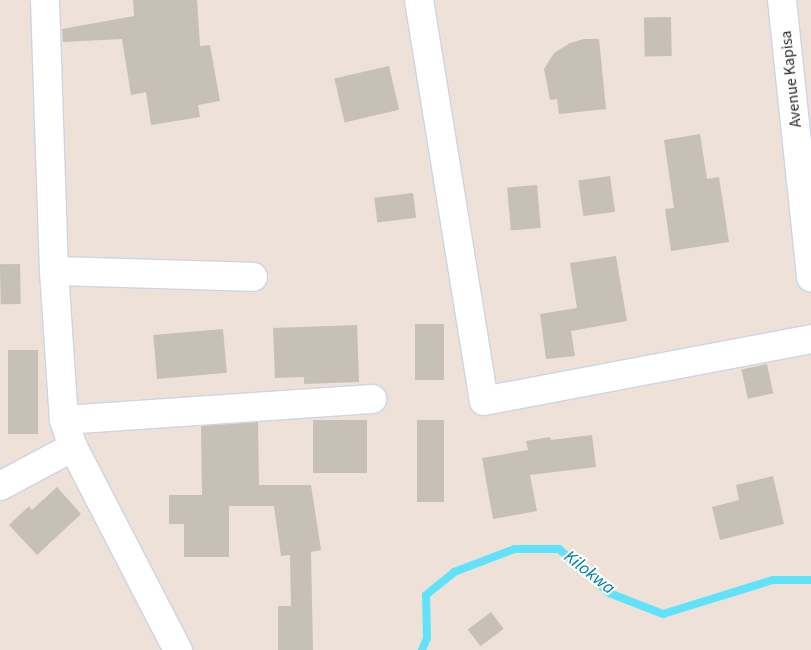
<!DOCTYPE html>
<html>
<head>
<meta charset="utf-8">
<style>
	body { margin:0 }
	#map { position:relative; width:811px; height:650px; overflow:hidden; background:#ede1d8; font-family:"Source Sans 3",sans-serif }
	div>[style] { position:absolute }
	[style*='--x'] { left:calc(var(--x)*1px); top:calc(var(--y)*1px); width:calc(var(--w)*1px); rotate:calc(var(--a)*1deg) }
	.stream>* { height:8px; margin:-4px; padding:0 4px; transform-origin:4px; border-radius:4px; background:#60e3fa }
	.building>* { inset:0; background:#c6c0b7; transform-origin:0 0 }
	.roads { filter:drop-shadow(1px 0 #cdd4e3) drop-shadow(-1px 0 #cdd4e3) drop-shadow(0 1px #cdd4e3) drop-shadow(0 -1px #cdd4e3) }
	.minor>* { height:28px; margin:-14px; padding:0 14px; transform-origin:14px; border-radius:14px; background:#fff }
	span { translate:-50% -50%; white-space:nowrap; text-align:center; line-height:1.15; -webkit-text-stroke:4px #fff; paint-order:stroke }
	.street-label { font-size:16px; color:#282828 }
	.water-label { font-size:18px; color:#007fa4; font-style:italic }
</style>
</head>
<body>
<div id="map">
	<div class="stream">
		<i style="--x:422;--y:650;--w:13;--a:-67"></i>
		<i style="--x:427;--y:638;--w:43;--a:-91.3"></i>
		<i style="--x:426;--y:595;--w:36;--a:-39"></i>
		<i style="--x:454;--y:572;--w:65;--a:-20.7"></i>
		<i style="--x:515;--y:549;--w:44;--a:0"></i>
		<i style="--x:559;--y:549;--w:67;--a:41.3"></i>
		<i style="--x:609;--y:593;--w:58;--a:21.3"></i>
		<i style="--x:663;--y:614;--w:115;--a:-17.2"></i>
		<i style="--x:773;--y:580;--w:38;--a:0"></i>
	</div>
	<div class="building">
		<i style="clip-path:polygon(133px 0,197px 0,200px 46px,210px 45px,220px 101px,198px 105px,200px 117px,151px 125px,146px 92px,131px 95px,122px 39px,63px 42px,62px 29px,134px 16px)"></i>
		<i style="left:671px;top:17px;width:39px;height:27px;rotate:89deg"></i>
		<i style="clip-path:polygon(584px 39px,599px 39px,606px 109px,559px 114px,557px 99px,550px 100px,544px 69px,554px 53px,570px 43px)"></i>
		<i style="left:389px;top:66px;width:45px;height:56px;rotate:77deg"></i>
		<i style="clip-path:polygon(700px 134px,707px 179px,719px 177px,729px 242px,671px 251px,665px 209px,674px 208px,664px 140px)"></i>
		<i style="left:610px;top:176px;width:36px;height:32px;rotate:82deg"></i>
		<i style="left:537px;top:185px;width:43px;height:30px;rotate:85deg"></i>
		<i style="left:413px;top:193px;width:25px;height:39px;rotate:83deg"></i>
		<i style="clip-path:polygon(616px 256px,627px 321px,571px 331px,575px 356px,546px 359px,540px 314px,577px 308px,570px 263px)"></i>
		<i style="left:20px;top:264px;width:40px;height:20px;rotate:89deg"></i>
		<i style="left:444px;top:324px;width:56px;height:29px;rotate:90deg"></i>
		<i style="clip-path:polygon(357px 325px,359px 382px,304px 384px,304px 377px,275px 378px,273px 328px)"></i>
		<i style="left:223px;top:329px;width:44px;height:70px;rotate:85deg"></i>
		<i style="left:8px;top:350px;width:30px;height:84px"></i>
		<i style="left:767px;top:364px;width:30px;height:26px;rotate:78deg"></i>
		<i style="left:313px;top:420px;width:54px;height:53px"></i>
		<i style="left:417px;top:420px;width:27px;height:82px"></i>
		<i style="clip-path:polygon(258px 422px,259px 485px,311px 485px,321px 550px,311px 552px,313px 650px,278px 650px,278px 606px,291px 606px,290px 555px,281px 556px,274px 506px,229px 506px,229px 557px,184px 557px,184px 524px,169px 524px,169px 495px,202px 495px,201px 426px)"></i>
		<i style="clip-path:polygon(592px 435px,596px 467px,530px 475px,537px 511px,493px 519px,482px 458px,528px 450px,526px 441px,550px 437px,551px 440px)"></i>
		<i style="clip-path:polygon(773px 476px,784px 524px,720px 540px,712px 507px,739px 500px,736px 485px)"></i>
		<i style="clip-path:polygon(57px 487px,81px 514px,37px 555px,9px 525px,29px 506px,32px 510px)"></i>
		<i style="left:491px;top:612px;width:21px;height:29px;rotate:53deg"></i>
	</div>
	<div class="roads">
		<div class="minor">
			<i style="--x:45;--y:0;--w:271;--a:88.1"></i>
			<i style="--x:54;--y:271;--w:149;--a:86.2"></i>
			<i style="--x:64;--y:420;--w:28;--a:72"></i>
			<i style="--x:73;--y:447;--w:229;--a:62.7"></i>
			<i style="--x:419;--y:0;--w:406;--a:80.8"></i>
			<i style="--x:484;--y:401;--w:333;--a:-10.7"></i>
			<i style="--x:782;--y:0;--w:279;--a:84"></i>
			<i style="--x:54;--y:271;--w:199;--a:1.7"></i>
			<i style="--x:64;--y:420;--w:309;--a:-3.9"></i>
			<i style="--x:0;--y:486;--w:83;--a:-28.1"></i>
		</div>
	</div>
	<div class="street-label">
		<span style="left:791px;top:79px;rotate:-96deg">Avenue Kapisa</span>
	</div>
	<div class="water-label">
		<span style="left:589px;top:573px;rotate:38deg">Kilokwa</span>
	</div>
</div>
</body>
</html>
